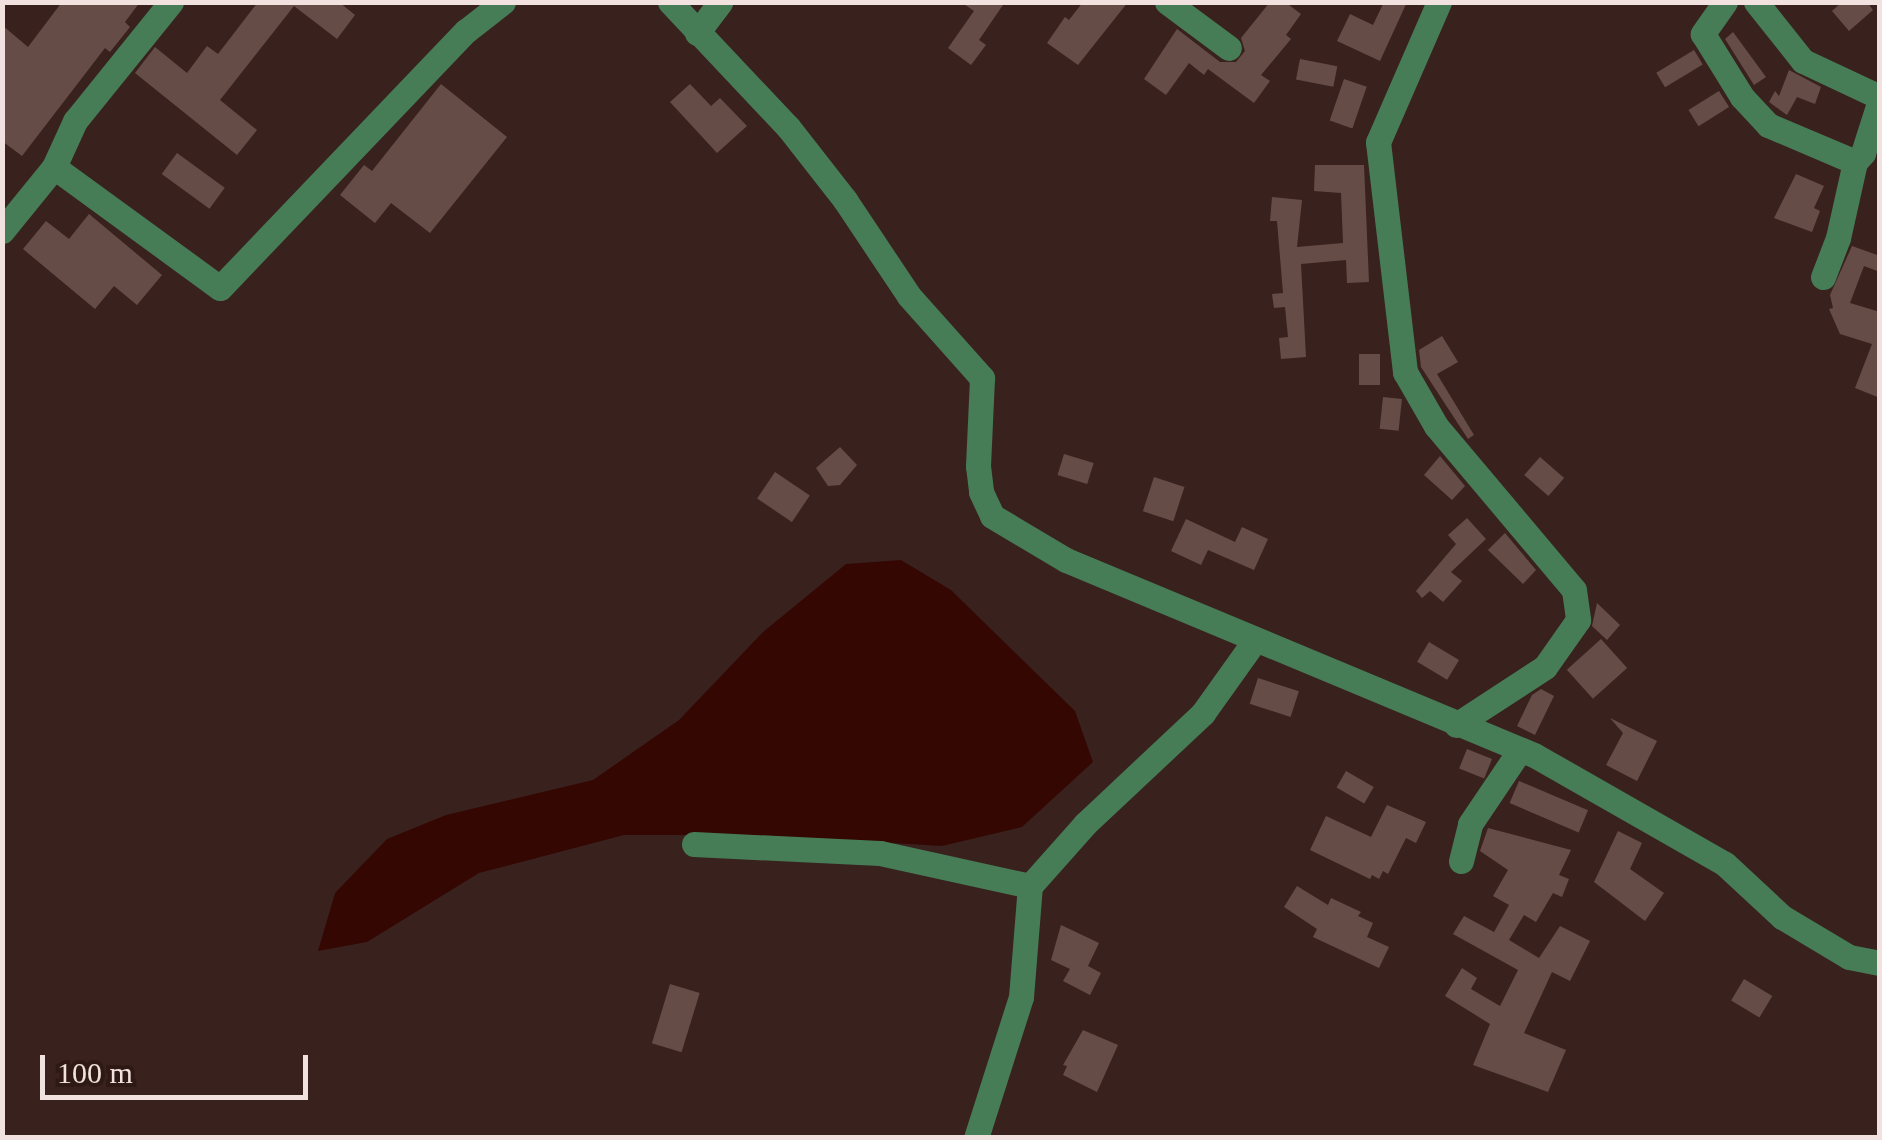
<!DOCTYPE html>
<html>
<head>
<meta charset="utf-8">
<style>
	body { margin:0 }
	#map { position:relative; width:1882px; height:1140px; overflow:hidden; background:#39221e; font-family:"Times New Roman",serif }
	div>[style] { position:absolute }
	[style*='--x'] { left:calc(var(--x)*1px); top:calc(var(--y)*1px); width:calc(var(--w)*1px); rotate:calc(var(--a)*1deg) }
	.water>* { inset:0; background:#350703 }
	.building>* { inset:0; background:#664c47; transform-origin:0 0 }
	.minor>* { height:25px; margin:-12.5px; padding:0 12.5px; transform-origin:12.5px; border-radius:12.5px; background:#467d57 }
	span { translate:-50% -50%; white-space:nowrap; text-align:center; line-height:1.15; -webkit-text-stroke:10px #2f1915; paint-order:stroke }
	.frame { position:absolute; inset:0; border:5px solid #f2e2df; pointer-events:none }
	.scale { position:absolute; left:40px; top:1055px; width:268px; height:45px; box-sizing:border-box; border:5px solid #f2e2df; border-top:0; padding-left:12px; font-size:30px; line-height:35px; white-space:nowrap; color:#f2e2df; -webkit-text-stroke:8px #2f1915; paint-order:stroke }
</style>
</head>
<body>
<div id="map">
	<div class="water">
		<i style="clip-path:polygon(901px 560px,951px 590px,1075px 711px,1093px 762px,1022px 827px,942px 846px,757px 835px,624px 835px,479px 873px,367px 942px,318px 951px,335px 893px,387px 839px,446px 815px,593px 780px,679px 720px,763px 632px,846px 564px)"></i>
	</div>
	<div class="building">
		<i style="clip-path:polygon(62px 2px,140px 2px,125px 22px,130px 27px,110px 52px,105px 48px,22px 156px,2px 141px,2px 25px,28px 47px)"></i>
		<i style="clip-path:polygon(258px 2px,339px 2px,355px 15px,337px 39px,294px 6px,220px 100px,257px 130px,237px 155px,135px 73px,155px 47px,187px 73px,207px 46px,218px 54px)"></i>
		<i style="clip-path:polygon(961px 2px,1005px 2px,979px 40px,986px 45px,971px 65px,948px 48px,974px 11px)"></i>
		<i style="clip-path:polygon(1083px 2px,1128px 2px,1078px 65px,1047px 43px,1065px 17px,1069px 20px)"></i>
		<i style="clip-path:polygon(1270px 2px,1285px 2px,1301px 14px,1286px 35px,1291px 39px,1261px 75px,1270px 81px,1254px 103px,1208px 69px,1204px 75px,1189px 63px,1166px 95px,1144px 79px,1177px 29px,1220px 62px,1236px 62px,1245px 51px,1241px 38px)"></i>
		<i style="clip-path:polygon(1384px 2px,1407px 2px,1380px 61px,1337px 41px,1350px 14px,1373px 25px)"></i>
		<i style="clip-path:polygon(1842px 2px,1867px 2px,1873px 10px,1849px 31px,1832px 11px)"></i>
		<i style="clip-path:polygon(1733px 32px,1766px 77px,1754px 85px,1725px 39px)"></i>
		<i style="left:1694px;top:50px;width:17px;height:44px;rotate:59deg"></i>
		<i style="left:1300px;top:59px;width:38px;height:21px;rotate:11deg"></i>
		<i style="clip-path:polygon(1789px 70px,1821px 87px,1815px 104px,1797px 97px,1787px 115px,1769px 102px,1775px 91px,1779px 96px)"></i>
		<i style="left:1344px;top:79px;width:24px;height:44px;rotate:19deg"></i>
		<i style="clip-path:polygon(441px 84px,507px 137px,430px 233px,391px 203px,375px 223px,340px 195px,364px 165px,372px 171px)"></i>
		<i style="clip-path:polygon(690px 84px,711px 106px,720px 98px,747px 126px,717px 153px,670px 102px)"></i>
		<i style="left:1719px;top:91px;width:19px;height:36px;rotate:58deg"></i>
		<i style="left:177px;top:153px;width:59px;height:26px;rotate:36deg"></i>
		<i style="clip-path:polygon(1315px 165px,1364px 165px,1369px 282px,1347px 283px,1346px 260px,1301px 264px,1306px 357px,1281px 359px,1279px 338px,1288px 337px,1285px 307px,1274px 308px,1272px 294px,1283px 293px,1277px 221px,1270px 221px,1272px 197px,1302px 200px,1297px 247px,1343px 243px,1341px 193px,1314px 191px)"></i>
		<i style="clip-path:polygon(1796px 174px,1824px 186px,1814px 208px,1820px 211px,1812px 232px,1774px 218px)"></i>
		<i style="clip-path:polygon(89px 214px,162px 275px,137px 305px,114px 286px,95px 309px,23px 249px,46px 221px,69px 239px)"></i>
		<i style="clip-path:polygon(1852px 246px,1880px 256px,1880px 272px,1864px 266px,1850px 303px,1880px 312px,1880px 398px,1855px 388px,1872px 344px,1840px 334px,1829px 309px,1833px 308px,1830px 295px)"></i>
		<i style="clip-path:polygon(1442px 336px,1458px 362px,1437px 374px,1474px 435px,1468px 439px,1421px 367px,1419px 350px)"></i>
		<i style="left:1359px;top:354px;width:21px;height:31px"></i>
		<i style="left:1383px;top:397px;width:19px;height:32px;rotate:6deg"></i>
		<i style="clip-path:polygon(840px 447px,857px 465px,840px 485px,828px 486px,816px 468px)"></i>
		<i style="left:1064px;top:454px;width:31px;height:22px;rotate:17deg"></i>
		<i style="clip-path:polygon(1440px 456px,1465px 486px,1452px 500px,1424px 475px)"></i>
		<i style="left:1540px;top:457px;width:32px;height:24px;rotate:41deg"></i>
		<i style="left:775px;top:472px;width:42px;height:32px;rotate:34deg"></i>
		<i style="left:1154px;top:477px;width:32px;height:36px;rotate:18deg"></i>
		<i style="clip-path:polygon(1467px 518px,1486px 539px,1451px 572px,1462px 581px,1443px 602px,1430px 591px,1422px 598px,1416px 591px,1456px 544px,1448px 535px)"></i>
		<i style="clip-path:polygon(1186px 519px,1235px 542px,1242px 527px,1268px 539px,1254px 570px,1208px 550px,1201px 565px,1171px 551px)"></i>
		<i style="clip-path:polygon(1505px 533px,1536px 570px,1523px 584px,1488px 550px)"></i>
		<i style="clip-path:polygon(1597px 603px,1620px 625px,1607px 640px,1592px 626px)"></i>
		<i style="left:1601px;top:639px;width:39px;height:46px;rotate:48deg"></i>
		<i style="left:1429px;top:642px;width:35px;height:23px;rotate:31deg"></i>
		<i style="left:1258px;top:678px;width:43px;height:27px;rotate:18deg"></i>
		<i style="clip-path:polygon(1541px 689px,1554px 696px,1535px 735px,1517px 726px,1532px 695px)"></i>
		<i style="clip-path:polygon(1610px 718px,1657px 741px,1637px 781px,1606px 765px,1623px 733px)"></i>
		<i style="left:1467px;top:749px;width:27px;height:21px;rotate:22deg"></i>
		<i style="left:1346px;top:771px;width:32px;height:19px;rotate:30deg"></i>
		<i style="left:1519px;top:781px;width:75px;height:24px;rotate:23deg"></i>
		<i style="clip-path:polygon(1387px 805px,1426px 822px,1416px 843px,1406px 838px,1388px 874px,1383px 871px,1379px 879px,1372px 875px,1370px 879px,1310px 850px,1326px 816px,1371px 837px)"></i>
		<i style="clip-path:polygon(1488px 828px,1571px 850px,1559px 875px,1569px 879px,1562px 897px,1553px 893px,1536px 922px,1524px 915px,1509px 940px,1539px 958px,1560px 926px,1590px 941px,1570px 981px,1552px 972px,1524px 1033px,1566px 1050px,1548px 1092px,1473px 1065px,1490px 1024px,1445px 996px,1462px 968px,1477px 978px,1471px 989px,1500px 1006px,1518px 970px,1453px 934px,1464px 916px,1494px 932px,1509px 905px,1493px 896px,1508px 870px,1480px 851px)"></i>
		<i style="clip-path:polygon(1618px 831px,1642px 843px,1630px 869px,1664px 893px,1645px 921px,1594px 882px)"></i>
		<i style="clip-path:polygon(1297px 886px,1328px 905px,1331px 898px,1361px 912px,1358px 916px,1373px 923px,1367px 937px,1389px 947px,1379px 968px,1313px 937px,1317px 929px,1284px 907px)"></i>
		<i style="clip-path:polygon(1061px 925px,1099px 943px,1088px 966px,1101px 973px,1090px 995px,1063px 981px,1070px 969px,1051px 960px)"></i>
		<i style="left:1744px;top:979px;width:33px;height:25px;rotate:31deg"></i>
		<i style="left:670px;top:984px;width:31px;height:62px;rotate:17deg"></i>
		<i style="clip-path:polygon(1083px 1030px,1118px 1045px,1097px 1092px,1063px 1075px,1067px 1066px,1063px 1065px)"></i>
	</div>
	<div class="minor">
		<i style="--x:670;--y:2;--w:172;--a:46.7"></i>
		<i style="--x:788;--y:127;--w:93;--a:52"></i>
		<i style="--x:845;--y:200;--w:115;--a:56.3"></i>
		<i style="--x:909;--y:296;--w:110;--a:48.3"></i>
		<i style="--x:982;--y:378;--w:88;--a:92.6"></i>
		<i style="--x:978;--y:466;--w:26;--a:83"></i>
		<i style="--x:981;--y:492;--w:26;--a:65"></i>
		<i style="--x:992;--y:516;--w:86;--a:30.7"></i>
		<i style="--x:1066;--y:560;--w:507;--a:22.62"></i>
		<i style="--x:1534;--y:755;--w:220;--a:29.7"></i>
		<i style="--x:1725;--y:864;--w:78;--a:42.9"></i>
		<i style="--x:1782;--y:917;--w:78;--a:30.8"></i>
		<i style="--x:1849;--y:957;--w:32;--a:11"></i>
		<i style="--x:1167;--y:2;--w:77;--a:36.6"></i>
		<i style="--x:1439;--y:2;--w:153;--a:113.5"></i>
		<i style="--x:1378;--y:142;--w:232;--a:83.3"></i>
		<i style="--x:1405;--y:372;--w:62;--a:60.1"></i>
		<i style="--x:1436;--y:426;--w:214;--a:49.9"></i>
		<i style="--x:1574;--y:590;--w:30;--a:82"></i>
		<i style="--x:1578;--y:620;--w:57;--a:125.1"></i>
		<i style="--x:1545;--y:667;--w:106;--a:146.9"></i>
		<i style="--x:1725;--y:2;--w:39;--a:125"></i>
		<i style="--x:1703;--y:34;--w:74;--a:58.2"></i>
		<i style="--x:1742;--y:97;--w:38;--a:47"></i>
		<i style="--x:1768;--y:125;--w:95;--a:23"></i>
		<i style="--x:1756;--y:2;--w:75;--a:51.5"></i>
		<i style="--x:1803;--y:61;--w:85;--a:25.1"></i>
		<i style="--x:697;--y:33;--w:39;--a:-53"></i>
		<i style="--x:54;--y:167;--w:51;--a:-65.5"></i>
		<i style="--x:75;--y:121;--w:153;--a:-51.1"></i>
		<i style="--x:2;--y:231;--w:82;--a:-50.9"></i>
		<i style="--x:54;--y:167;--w:205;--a:36.1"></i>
		<i style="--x:220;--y:288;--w:356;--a:-46.3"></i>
		<i style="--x:466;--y:31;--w:47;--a:-38.1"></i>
		<i style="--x:1823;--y:277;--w:42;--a:-69"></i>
		<i style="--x:1838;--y:238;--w:78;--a:-77.4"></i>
		<i style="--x:1855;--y:162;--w:12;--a:-48"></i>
		<i style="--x:1863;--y:153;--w:56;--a:-72.2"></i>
		<i style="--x:694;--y:844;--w:186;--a:2.8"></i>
		<i style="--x:880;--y:853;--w:154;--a:12.4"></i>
		<i style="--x:1461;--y:861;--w:38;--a:-76"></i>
		<i style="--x:1470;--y:824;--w:89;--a:-56"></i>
		<i style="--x:976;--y:1138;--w:148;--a:-72.3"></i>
		<i style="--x:1021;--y:997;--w:111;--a:-85.4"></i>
		<i style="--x:1030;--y:886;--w:83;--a:-48.4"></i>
		<i style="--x:1085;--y:824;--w:162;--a:-43.2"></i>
		<i style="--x:1203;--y:713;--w:90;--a:-54.5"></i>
	</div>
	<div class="frame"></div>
	<div class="scale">100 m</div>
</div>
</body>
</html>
